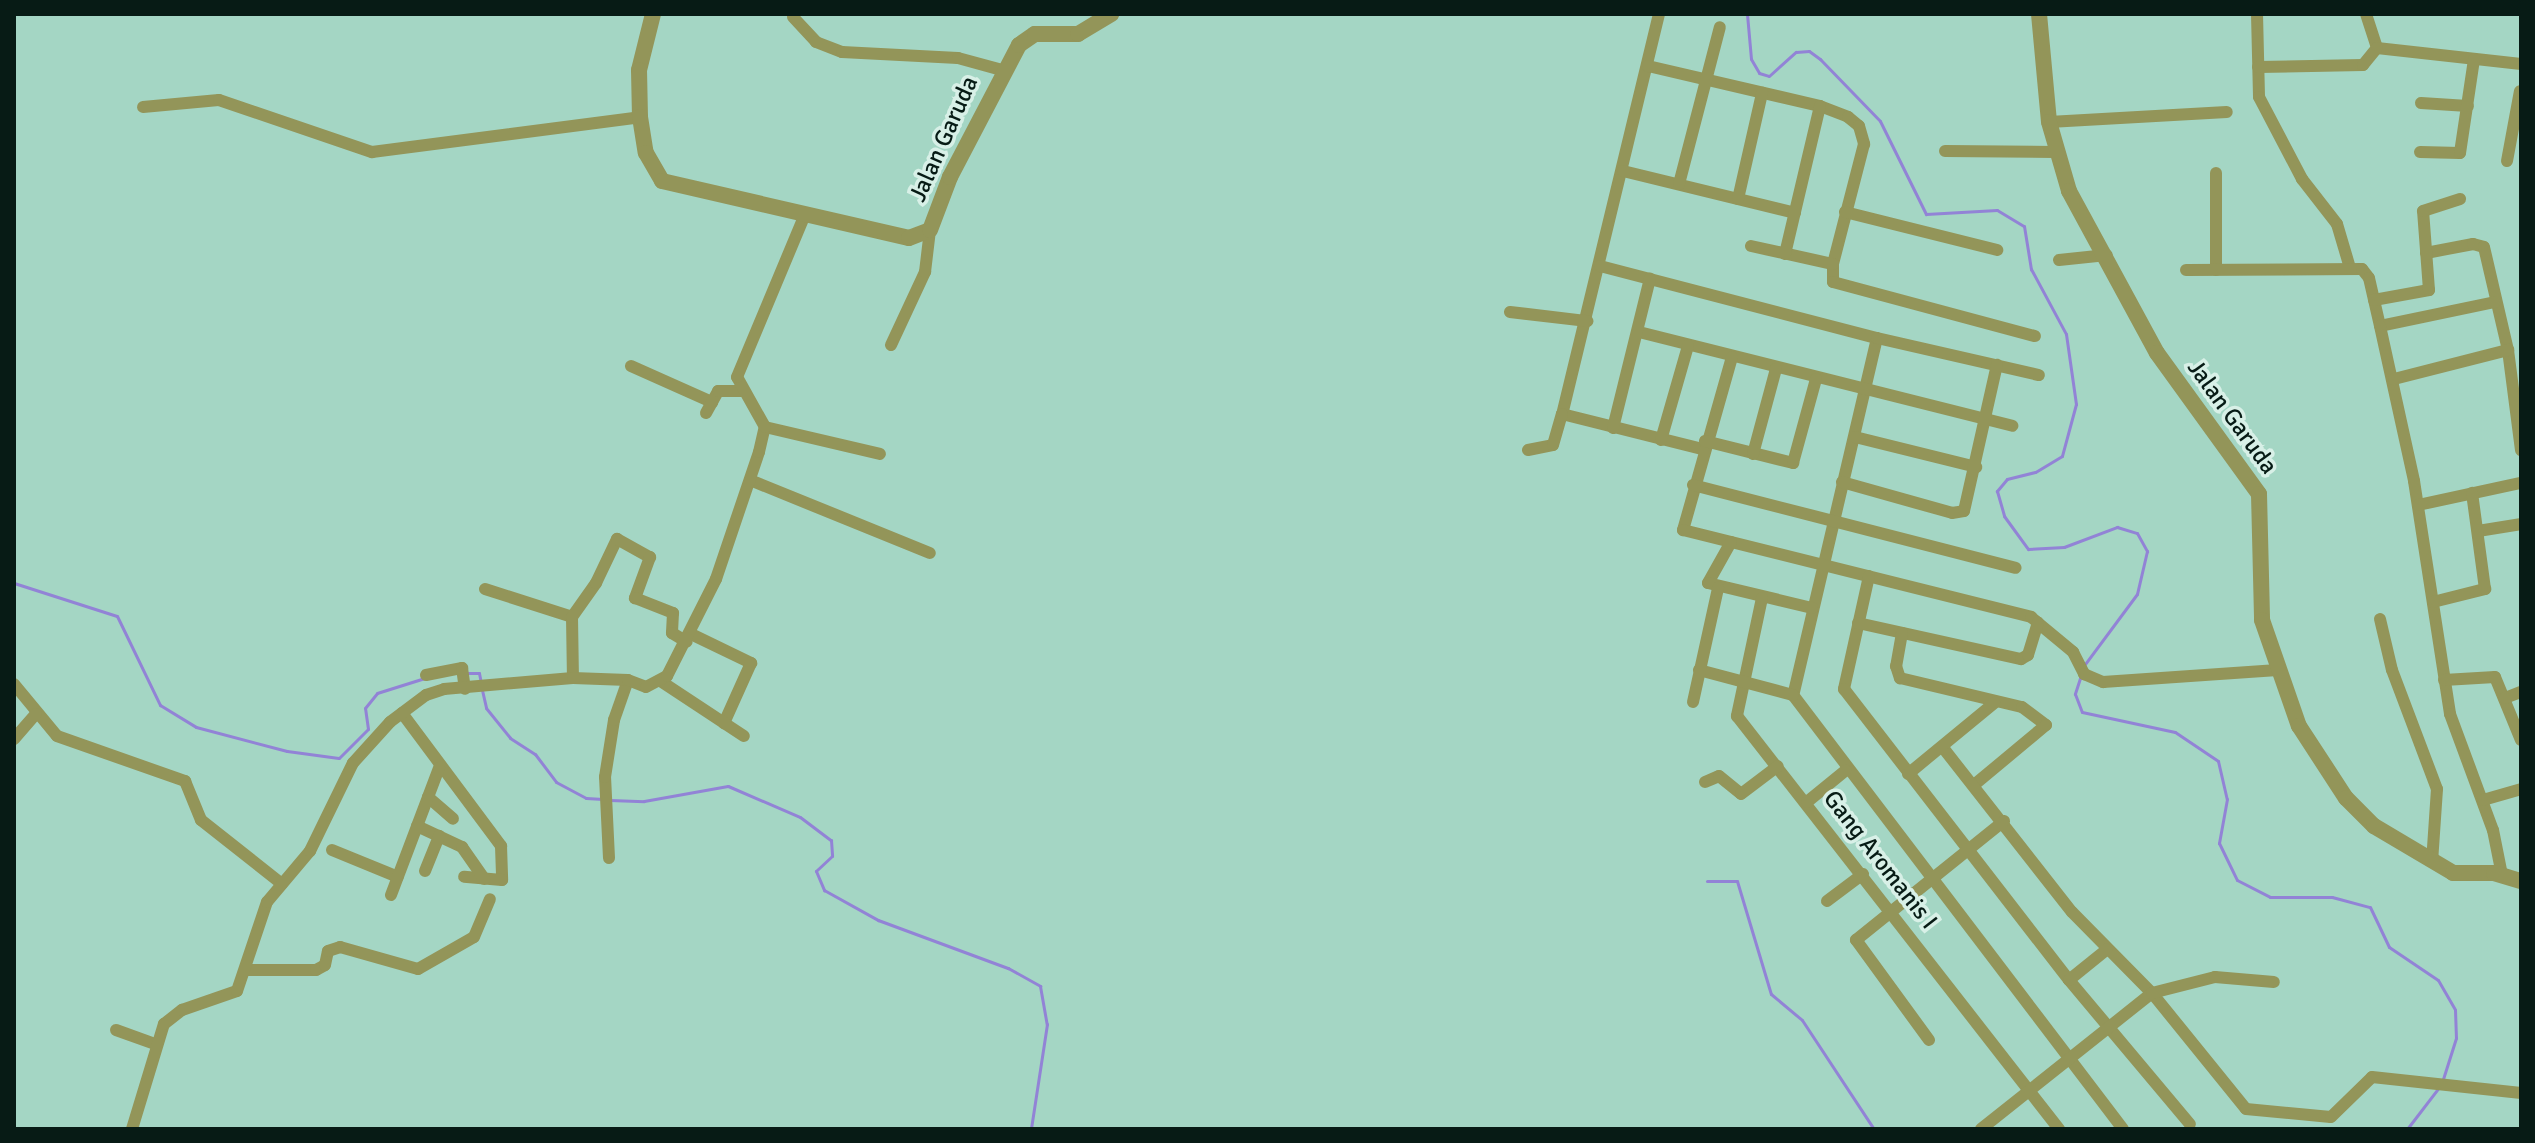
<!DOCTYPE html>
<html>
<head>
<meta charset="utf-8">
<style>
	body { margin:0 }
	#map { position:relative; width:2535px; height:1143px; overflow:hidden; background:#a4d6c4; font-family:Signika,sans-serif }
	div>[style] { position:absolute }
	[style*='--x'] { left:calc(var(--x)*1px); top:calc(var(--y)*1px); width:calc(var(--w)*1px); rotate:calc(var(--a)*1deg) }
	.stream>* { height:3px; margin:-1.5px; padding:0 1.5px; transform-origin:1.5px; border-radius:1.5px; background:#9283d6 }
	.minor>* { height:12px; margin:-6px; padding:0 6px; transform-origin:6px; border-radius:6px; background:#939559 }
	.tertiary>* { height:16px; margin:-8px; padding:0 8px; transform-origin:8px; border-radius:8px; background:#939559 }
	span { translate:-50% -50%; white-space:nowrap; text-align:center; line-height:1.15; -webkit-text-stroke:7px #d8f0e7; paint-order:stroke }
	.street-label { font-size:24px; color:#071b15 }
	.frame { position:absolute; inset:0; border:16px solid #071b15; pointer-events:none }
</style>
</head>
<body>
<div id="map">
	<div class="stream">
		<i style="--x:1747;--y:14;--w:45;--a:84.9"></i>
		<i style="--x:1751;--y:59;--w:16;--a:60"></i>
		<i style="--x:1759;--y:73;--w:10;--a:17"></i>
		<i style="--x:1769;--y:76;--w:36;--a:-42"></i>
		<i style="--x:1796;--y:52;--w:13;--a:-4"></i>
		<i style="--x:1809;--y:51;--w:14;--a:36"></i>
		<i style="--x:1820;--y:59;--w:86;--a:45.9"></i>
		<i style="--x:1880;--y:121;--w:104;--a:63.7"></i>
		<i style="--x:1926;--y:214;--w:71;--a:-3.2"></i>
		<i style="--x:1997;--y:210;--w:31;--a:31"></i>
		<i style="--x:2024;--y:226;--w:44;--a:80.8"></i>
		<i style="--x:2031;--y:269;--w:74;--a:61.7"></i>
		<i style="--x:2066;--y:334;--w:71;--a:81.9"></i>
		<i style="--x:2076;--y:404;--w:54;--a:105.1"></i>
		<i style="--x:2062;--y:456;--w:31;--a:149"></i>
		<i style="--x:2035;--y:472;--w:29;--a:166"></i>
		<i style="--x:2007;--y:479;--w:16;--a:130"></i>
		<i style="--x:1997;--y:491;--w:26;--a:74"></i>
		<i style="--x:2004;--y:516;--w:41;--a:54"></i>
		<i style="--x:2028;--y:549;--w:36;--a:-3"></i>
		<i style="--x:2064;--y:547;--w:57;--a:-20.7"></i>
		<i style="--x:2117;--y:527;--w:21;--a:17"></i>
		<i style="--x:2137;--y:533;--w:21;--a:61"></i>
		<i style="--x:2147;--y:551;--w:44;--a:103.1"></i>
		<i style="--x:2137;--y:594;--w:87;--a:126.6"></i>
		<i style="--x:14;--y:583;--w:108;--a:17.8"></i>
		<i style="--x:117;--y:616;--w:99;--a:64.2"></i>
		<i style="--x:160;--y:705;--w:42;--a:31.4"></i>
		<i style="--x:196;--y:727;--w:94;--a:14.8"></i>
		<i style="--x:287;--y:751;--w:52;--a:7.7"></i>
		<i style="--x:339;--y:758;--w:41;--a:-45"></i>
		<i style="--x:368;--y:729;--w:21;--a:-98"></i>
		<i style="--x:365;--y:708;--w:19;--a:-51"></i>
		<i style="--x:377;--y:693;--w:50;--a:-17.4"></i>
		<i style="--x:468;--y:673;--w:11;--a:0"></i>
		<i style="--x:479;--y:673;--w:10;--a:79"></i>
		<i style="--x:2081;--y:675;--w:20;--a:108"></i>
		<i style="--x:2075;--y:694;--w:19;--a:69"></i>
		<i style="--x:2082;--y:712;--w:95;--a:12.1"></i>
		<i style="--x:2175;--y:732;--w:52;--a:34"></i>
		<i style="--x:2218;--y:761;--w:39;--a:77"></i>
		<i style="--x:2227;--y:799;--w:45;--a:100.3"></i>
		<i style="--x:2219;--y:843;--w:41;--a:64.1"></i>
		<i style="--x:2237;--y:880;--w:37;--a:27"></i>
		<i style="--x:2270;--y:897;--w:62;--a:0"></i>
		<i style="--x:2332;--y:897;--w:39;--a:15"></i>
		<i style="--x:2370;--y:907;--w:44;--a:64.6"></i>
		<i style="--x:2389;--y:947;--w:59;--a:34"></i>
		<i style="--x:2438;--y:980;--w:34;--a:60"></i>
		<i style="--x:2455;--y:1010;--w:28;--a:88"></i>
		<i style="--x:2456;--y:1038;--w:43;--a:107.6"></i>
		<i style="--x:482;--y:690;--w:18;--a:77"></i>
		<i style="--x:486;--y:708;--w:38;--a:51"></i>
		<i style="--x:510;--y:738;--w:30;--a:33"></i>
		<i style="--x:535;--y:754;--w:35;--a:53"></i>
		<i style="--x:556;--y:782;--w:34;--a:28"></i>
		<i style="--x:586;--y:798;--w:17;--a:3"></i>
		<i style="--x:610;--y:800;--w:34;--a:2"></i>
		<i style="--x:644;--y:801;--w:85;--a:-10.1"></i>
		<i style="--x:728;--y:786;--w:78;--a:23.3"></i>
		<i style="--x:800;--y:817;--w:39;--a:37"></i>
		<i style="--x:831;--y:840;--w:16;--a:86"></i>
		<i style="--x:832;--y:856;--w:22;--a:137"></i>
		<i style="--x:816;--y:871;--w:21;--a:67"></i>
		<i style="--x:824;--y:890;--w:62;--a:29.1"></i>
		<i style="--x:878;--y:920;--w:139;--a:20.3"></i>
		<i style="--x:1008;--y:968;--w:37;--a:29"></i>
		<i style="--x:1040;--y:986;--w:39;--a:80"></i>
		<i style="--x:1047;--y:1024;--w:106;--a:98.7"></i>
		<i style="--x:1707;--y:881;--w:30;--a:0"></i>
		<i style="--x:1737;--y:881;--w:118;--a:73.3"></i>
		<i style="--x:1771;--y:994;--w:40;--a:40"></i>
		<i style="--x:1802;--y:1020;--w:131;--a:56.6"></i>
		<i style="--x:2407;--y:1129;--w:54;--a:-52.5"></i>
	</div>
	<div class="minor">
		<i style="--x:1659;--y:14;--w:412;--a:103.6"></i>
		<i style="--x:1562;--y:414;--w:144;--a:14"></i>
		<i style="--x:2257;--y:14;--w:83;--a:88.6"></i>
		<i style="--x:2259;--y:97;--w:93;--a:62.3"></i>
		<i style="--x:2302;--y:179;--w:57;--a:52.1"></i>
		<i style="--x:2337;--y:224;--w:46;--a:73.5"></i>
		<i style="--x:2366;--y:14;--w:36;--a:72"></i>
		<i style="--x:793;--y:17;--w:34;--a:47"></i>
		<i style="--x:816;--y:42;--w:28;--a:21"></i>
		<i style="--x:842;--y:52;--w:116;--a:3"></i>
		<i style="--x:958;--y:58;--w:46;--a:15.3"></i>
		<i style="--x:2377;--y:48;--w:145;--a:6.3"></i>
		<i style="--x:1648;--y:66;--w:177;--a:13.1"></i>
		<i style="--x:1820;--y:106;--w:30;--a:21"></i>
		<i style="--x:1848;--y:117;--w:14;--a:39"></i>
		<i style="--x:1859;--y:126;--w:19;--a:74"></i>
		<i style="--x:1864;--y:144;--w:124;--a:104.5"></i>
		<i style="--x:1833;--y:264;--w:18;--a:90"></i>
		<i style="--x:1833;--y:282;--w:209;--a:15"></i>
		<i style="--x:2258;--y:67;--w:105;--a:-1.1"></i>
		<i style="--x:2363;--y:65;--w:22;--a:-51"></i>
		<i style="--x:2421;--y:103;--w:47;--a:3.7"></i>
		<i style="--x:143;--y:107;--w:76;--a:-5.3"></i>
		<i style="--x:219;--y:100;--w:162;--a:18.8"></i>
		<i style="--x:372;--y:152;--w:270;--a:-7.4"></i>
		<i style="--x:2049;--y:122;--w:178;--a:-3.2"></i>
		<i style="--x:1945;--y:151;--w:110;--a:0.5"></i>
		<i style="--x:2420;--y:152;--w:40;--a:1.4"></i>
		<i style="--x:2460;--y:153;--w:95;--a:-81.5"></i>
		<i style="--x:2507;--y:161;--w:71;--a:-79.5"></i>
		<i style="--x:1623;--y:171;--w:177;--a:13.7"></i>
		<i style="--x:2216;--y:173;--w:97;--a:90"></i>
		<i style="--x:1679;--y:184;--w:162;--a:-75.4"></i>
		<i style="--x:1738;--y:199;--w:109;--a:-77.2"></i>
		<i style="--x:1845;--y:212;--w:157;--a:14"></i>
		<i style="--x:1751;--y:246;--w:84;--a:12.4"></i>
		<i style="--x:2426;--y:253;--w:48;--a:-10.8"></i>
		<i style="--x:2473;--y:244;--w:11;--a:15"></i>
		<i style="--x:2484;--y:247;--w:106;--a:76.9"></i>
		<i style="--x:2508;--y:350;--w:101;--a:82.6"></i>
		<i style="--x:1785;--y:254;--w:152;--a:-76.7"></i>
		<i style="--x:2059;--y:260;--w:48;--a:-5.9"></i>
		<i style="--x:1600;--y:266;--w:286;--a:14.6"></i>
		<i style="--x:1877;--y:338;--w:367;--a:103.2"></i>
		<i style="--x:1793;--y:695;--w:545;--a:52.75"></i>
		<i style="--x:2186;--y:270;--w:176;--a:-0.3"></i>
		<i style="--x:2362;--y:269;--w:11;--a:52"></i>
		<i style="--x:2369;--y:278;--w:49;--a:77.1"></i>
		<i style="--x:2374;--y:300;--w:56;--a:-10.3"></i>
		<i style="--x:2429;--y:290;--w:79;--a:-94.3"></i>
		<i style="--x:2423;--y:211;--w:39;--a:-18"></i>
		<i style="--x:2495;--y:302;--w:117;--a:168.2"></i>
		<i style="--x:2380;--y:326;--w:159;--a:77.6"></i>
		<i style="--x:2414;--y:481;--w:236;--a:81.2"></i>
		<i style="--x:2450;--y:714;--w:124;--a:69.7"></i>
		<i style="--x:2493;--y:830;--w:46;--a:78.7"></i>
		<i style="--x:1510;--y:312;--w:78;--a:6.7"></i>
		<i style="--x:1639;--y:332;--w:385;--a:14.1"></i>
		<i style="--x:1877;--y:338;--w:166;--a:12.9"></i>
		<i style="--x:891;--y:345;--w:81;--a:-65"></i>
		<i style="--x:925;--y:272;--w:42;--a:-83.2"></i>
		<i style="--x:1732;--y:357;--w:180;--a:105.8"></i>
		<i style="--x:1683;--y:530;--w:359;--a:14"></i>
		<i style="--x:2031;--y:617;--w:55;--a:39.8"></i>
		<i style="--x:2073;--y:652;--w:25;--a:63"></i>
		<i style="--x:2084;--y:674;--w:21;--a:23"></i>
		<i style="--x:2103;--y:682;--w:175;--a:-3.9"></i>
		<i style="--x:631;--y:366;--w:89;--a:24"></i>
		<i style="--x:2394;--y:379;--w:118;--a:-14.3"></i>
		<i style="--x:706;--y:413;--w:25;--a:-61"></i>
		<i style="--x:718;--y:391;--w:23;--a:0"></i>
		<i style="--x:765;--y:427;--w:118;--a:13.2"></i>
		<i style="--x:1613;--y:428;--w:154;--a:-76.1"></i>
		<i style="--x:1855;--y:437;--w:125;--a:13.9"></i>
		<i style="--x:1661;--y:440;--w:98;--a:-74"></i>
		<i style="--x:1705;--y:441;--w:91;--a:14"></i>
		<i style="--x:1793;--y:463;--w:87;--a:-74.7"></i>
		<i style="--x:1528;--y:450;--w:25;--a:-11"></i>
		<i style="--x:1553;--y:445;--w:32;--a:-74"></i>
		<i style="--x:1753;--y:454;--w:88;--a:-74.9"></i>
		<i style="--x:750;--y:480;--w:194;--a:22.1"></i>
		<i style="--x:1842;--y:482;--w:114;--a:15.7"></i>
		<i style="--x:1952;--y:513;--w:12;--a:-9"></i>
		<i style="--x:1964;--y:511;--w:150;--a:-77.3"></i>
		<i style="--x:1693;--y:485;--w:333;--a:14.4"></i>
		<i style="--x:2418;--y:505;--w:105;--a:-12.1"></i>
		<i style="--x:2478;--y:531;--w:44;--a:-9.2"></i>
		<i style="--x:1731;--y:542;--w:47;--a:119.3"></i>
		<i style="--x:1708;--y:583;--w:107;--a:13.5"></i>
		<i style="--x:1869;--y:576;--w:116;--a:102.5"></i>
		<i style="--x:1844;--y:689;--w:368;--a:52.3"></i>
		<i style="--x:2069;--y:980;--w:188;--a:50"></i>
		<i style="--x:485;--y:589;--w:91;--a:17.8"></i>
		<i style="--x:572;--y:617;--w:61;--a:89.1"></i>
		<i style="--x:1762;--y:598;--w:121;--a:102"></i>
		<i style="--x:1737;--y:716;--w:524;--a:52.06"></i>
		<i style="--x:2433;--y:602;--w:54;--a:-14"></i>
		<i style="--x:2485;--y:589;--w:97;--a:-97.7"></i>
		<i style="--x:572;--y:617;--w:42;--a:-54.8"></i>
		<i style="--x:596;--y:583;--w:49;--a:-64.5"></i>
		<i style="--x:617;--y:539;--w:38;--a:29"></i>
		<i style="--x:650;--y:557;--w:44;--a:110.1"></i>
		<i style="--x:635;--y:598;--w:41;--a:21.5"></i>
		<i style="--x:673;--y:613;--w:20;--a:93"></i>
		<i style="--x:672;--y:633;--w:17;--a:31"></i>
		<i style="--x:2380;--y:619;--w:52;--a:76.8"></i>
		<i style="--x:2392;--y:670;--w:127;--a:69.3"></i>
		<i style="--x:2437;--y:789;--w:73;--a:93.9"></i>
		<i style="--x:1858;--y:623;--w:167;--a:12.5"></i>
		<i style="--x:2021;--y:659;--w:8;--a:-30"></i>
		<i style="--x:2028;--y:655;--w:34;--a:-73"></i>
		<i style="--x:1902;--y:633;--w:34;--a:100"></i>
		<i style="--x:1896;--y:666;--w:13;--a:72"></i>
		<i style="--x:1900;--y:678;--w:125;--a:13.4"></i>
		<i style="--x:2022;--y:707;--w:30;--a:37"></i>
		<i style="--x:2046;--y:725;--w:94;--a:140.2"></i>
		<i style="--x:691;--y:634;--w:67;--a:25.8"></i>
		<i style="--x:751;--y:663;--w:66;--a:114.2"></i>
		<i style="--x:1699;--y:670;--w:97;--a:14.9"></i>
		<i style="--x:426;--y:675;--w:37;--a:-11"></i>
		<i style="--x:462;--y:668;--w:21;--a:82"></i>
		<i style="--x:2444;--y:680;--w:51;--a:-3.4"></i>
		<i style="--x:2495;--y:677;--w:68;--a:67.6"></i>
		<i style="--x:662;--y:682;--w:98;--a:33.4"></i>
		<i style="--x:14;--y:684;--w:67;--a:50.4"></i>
		<i style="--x:57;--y:736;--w:136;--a:19.4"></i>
		<i style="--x:185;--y:781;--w:42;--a:67.7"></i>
		<i style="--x:201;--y:820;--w:103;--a:38.3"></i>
		<i style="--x:2505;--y:698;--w:17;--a:-21"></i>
		<i style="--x:1693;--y:702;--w:117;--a:-77.6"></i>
		<i style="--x:402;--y:713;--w:166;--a:53.3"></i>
		<i style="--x:501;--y:846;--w:34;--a:88"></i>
		<i style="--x:502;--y:880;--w:38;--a:-175"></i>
		<i style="--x:14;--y:739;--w:33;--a:-49"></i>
		<i style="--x:1944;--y:749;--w:207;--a:51.9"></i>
		<i style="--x:2072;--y:912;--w:114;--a:45.4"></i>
		<i style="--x:2152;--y:993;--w:149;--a:51"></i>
		<i style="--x:2246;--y:1109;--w:85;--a:5.4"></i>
		<i style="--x:2331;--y:1117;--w:57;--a:-44.3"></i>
		<i style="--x:2372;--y:1077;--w:150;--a:6.1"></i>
		<i style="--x:1908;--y:774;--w:112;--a:-39.5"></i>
		<i style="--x:1705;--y:782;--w:15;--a:-23"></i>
		<i style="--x:1719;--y:776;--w:28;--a:39"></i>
		<i style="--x:1741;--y:794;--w:46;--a:-37.1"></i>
		<i style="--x:428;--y:797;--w:33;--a:41"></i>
		<i style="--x:2483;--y:800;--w:40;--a:-16"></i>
		<i style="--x:1807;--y:802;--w:50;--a:-39.4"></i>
		<i style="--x:417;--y:826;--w:50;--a:25"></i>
		<i style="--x:462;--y:847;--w:39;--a:55"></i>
		<i style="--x:332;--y:850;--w:71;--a:22.2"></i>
		<i style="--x:609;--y:858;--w:81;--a:-92.8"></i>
		<i style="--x:605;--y:777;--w:58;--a:-81"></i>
		<i style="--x:614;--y:720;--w:42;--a:-70.7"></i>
		<i style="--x:425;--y:871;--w:38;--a:-68"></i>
		<i style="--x:391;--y:895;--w:136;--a:-69.3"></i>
		<i style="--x:1827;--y:901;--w:45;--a:-36.9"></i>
		<i style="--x:247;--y:970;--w:69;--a:0"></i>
		<i style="--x:316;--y:970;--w:10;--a:-29"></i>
		<i style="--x:325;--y:965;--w:14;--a:-78"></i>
		<i style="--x:328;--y:951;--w:13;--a:-18"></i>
		<i style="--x:340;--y:947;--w:81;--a:15.8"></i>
		<i style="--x:418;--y:969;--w:64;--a:-29.7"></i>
		<i style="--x:474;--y:937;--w:41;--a:-67.2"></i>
		<i style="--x:2069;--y:980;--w:48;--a:-39"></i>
		<i style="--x:116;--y:1030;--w:41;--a:19.7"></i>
		<i style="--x:1929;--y:1040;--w:124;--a:-126.1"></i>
		<i style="--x:1856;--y:940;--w:190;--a:-38.8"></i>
		<i style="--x:132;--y:1129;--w:110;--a:-73.1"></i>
		<i style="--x:164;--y:1024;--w:23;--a:-38"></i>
		<i style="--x:182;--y:1010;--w:58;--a:-19.1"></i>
		<i style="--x:237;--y:991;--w:94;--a:-71.4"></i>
		<i style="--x:267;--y:902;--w:67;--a:-49.9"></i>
		<i style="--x:310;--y:851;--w:98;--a:-64"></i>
		<i style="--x:353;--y:763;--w:55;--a:-47.9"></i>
		<i style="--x:390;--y:722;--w:45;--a:-36.9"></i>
		<i style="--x:426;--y:695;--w:19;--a:-18"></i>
		<i style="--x:444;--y:689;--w:129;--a:-4.9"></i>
		<i style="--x:573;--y:678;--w:55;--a:2.1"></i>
		<i style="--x:628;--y:680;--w:19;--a:21"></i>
		<i style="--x:646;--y:687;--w:24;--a:-28"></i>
		<i style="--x:667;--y:676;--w:109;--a:-63.2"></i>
		<i style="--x:716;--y:579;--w:134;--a:-71.3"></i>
		<i style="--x:759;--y:452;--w:26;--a:-77"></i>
		<i style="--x:765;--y:427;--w:57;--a:-119.2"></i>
		<i style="--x:737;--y:377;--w:173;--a:-67.3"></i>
		<i style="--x:1981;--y:1129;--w:218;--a:-38.5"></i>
		<i style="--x:2152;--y:993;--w:65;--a:-14.3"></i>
		<i style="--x:2215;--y:977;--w:59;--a:4.8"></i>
	</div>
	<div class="tertiary">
		<i style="--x:653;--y:14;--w:58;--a:104"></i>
		<i style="--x:639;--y:70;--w:47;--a:88.8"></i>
		<i style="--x:640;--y:117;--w:36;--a:81"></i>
		<i style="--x:646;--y:153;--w:32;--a:60"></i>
		<i style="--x:662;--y:181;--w:253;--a:13"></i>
		<i style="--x:909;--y:238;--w:22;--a:-21"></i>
		<i style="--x:930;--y:230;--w:57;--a:-69.3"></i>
		<i style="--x:950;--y:177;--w:149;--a:-62.4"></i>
		<i style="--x:1019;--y:45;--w:19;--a:-35"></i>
		<i style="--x:1035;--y:34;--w:43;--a:0"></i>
		<i style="--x:1078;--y:34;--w:39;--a:-31"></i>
		<i style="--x:2039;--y:14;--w:108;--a:84.7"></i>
		<i style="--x:2049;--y:122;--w:72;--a:73.8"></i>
		<i style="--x:2069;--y:191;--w:184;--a:61.5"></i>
		<i style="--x:2157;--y:353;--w:174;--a:54.1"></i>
		<i style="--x:2259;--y:494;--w:126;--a:88.6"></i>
		<i style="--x:2262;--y:620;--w:112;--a:70.8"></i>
		<i style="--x:2299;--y:726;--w:86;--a:56.9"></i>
		<i style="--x:2346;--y:798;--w:40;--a:45"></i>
		<i style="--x:2374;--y:826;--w:92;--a:30.7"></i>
		<i style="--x:2453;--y:873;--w:41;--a:0"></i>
		<i style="--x:2494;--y:873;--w:28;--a:17"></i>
	</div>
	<div class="street-label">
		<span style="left:944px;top:139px;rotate:-66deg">Jalan Garuda</span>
		<span style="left:2232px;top:417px;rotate:54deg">Jalan Garuda</span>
		<span style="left:1880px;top:860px;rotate:52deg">Gang Aromanis I</span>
	</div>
	<div class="frame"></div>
</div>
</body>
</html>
